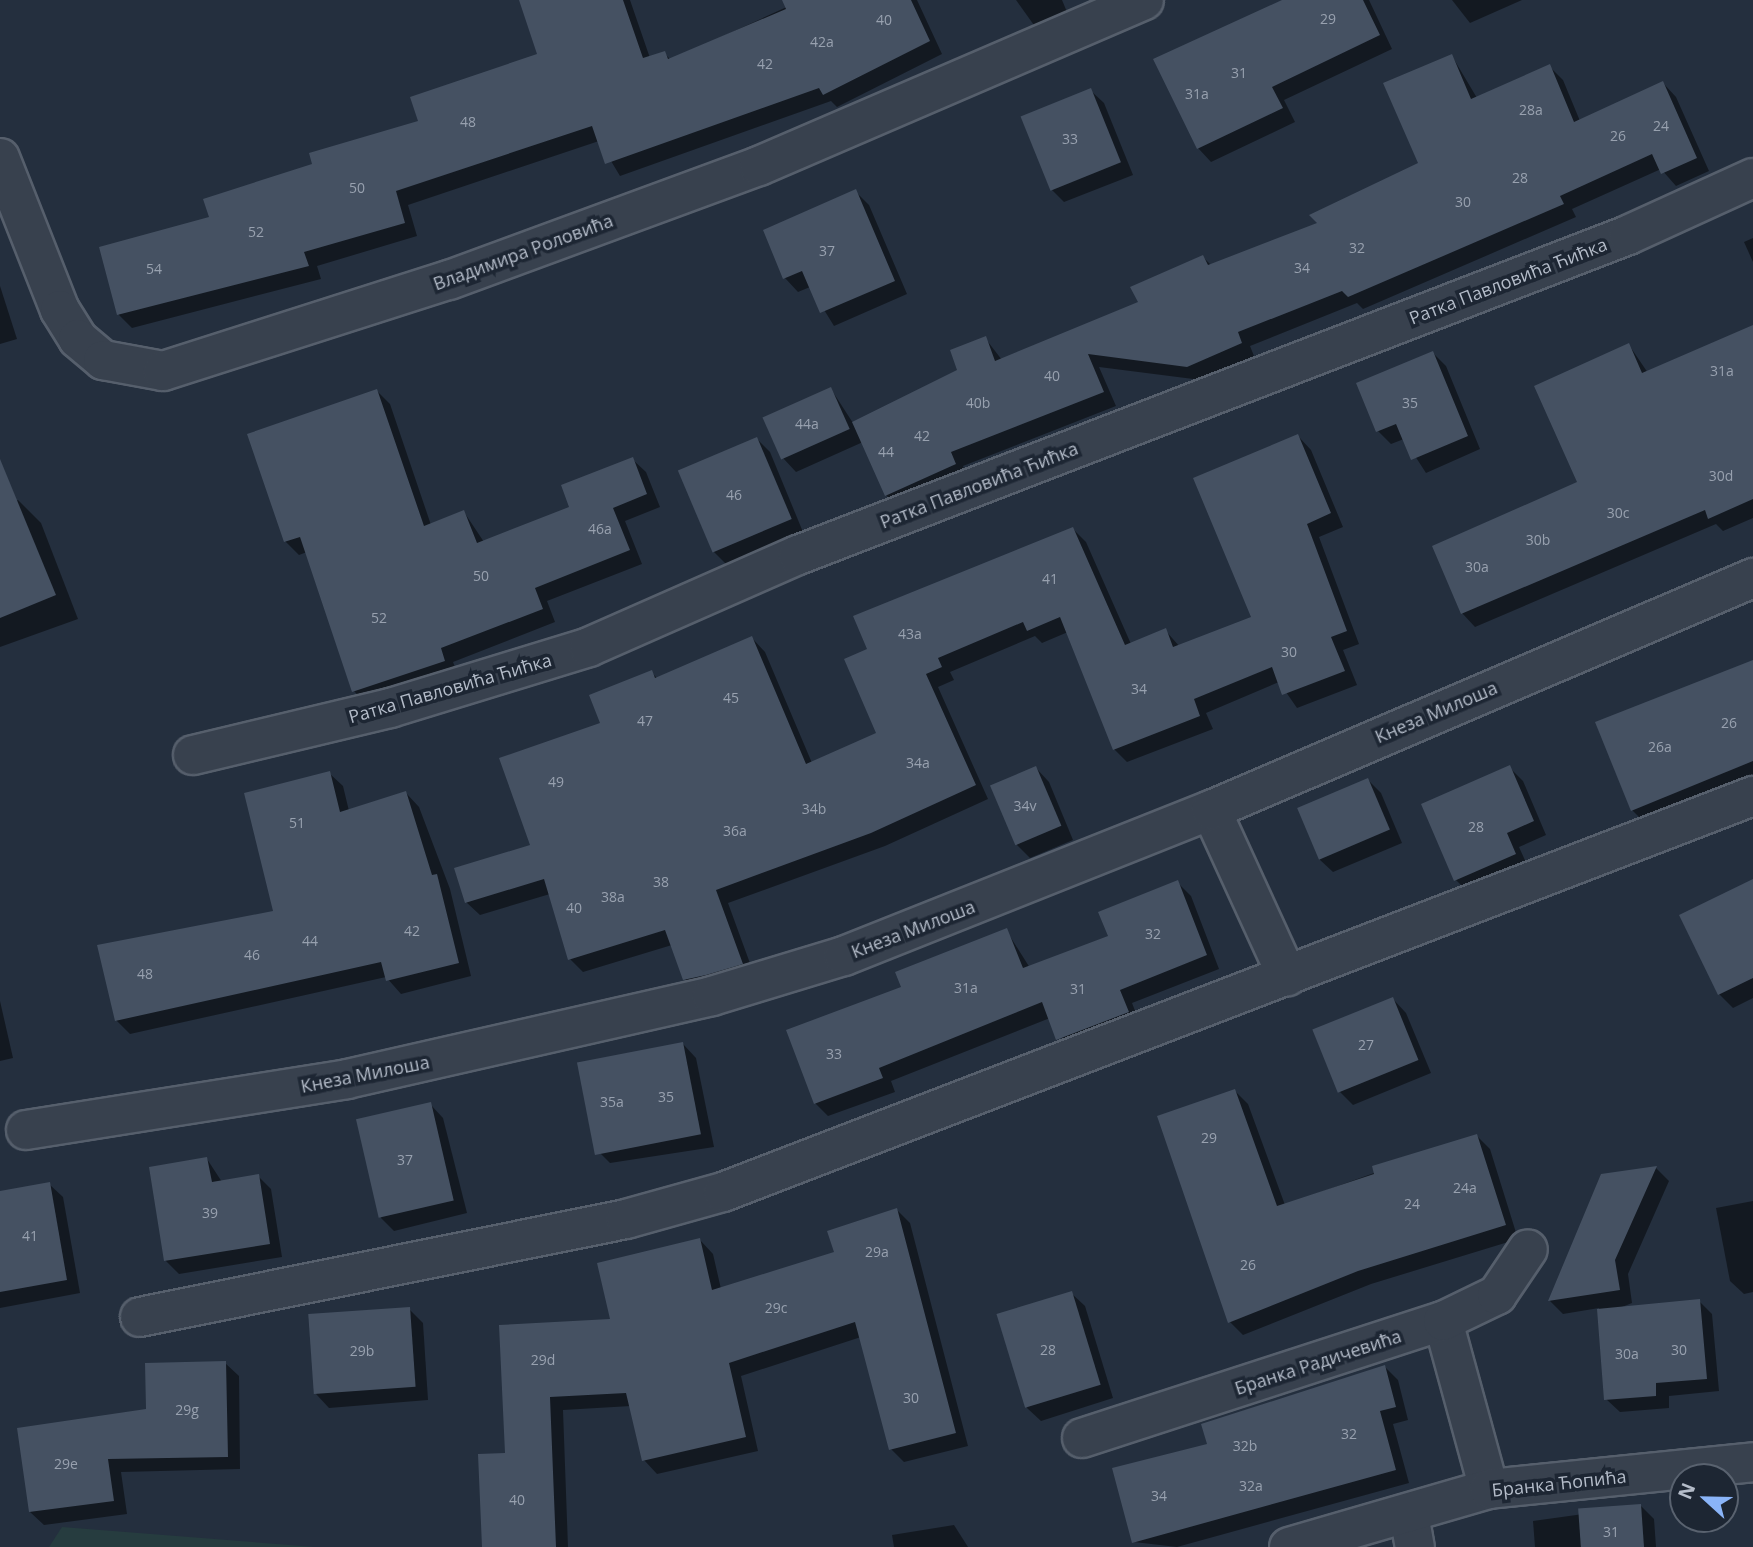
<!DOCTYPE html>
<html>
<head>
<meta charset="utf-8">
<style>
	body { margin:0 }
	#map { position:relative; width:1753px; height:1547px; overflow:hidden; background:#242f3e; font-family:"Open Sans",sans-serif }
	div>[style] { position:absolute }
	[style*='--x'] { left:calc(var(--x)*1px); top:calc(var(--y)*1px); width:calc(var(--w)*1px); rotate:calc(var(--a)*1deg) }
	.green>* { inset:0; background:#263c3f }
	.shadow>* { inset:0; background:#0007 }
	.building>* { inset:0; background:#455162; transform-origin:0 0 }
	.roads { filter:drop-shadow(2px 0 #565f6c) drop-shadow(-2px 0 #565f6c) drop-shadow(0 2px #565f6c) drop-shadow(0 -2px #565f6c) }
	.minor>* { height:38px; margin:-19px; padding:0 19px; transform-origin:19px; border-radius:19px; background:#38414e }
	span { translate:-50% -50%; white-space:nowrap; text-align:center; line-height:1.15; -webkit-text-stroke:7px #1d2633; paint-order:stroke }
	.number-label { font-size:14px; color:#98a1af }
	.number-label span { -webkit-text-stroke-width:0 }
	.street-label { font-size:18px; color:#b4bcc9 }
	.north { position:absolute; left:1669px; top:1463px; width:70px; height:70px; box-sizing:border-box; background:#1d2633; border:2px solid #59626f; border-radius:50%; rotate:292deg; font-size:19px; font-weight:700; line-height:28px; text-align:center; color:#b4bcc9 }
	.north::after { content:''; display:block; margin:auto; width:24px; height:32px; background:#8ab4f8; clip-path:polygon(50% 0,100% 100%,50% 72%,0 100%) }
</style>
</head>
<body>
<div id="map">
	<div class="green">
		<i style="clip-path:polygon(62px 1527px,315px 1547px,49px 1547px)"></i>
	</div>
	<div class="shadow">
		<i style="clip-path:polygon(520px 0,630px 0,650px 58px,664px 53px,671px 60px,802px 0,917px 0,942px 54px,837px 107px,831px 101px,620px 176px,599px 141px,408px 205px,417px 236px,317px 266px,321px 279px,132px 328px,119px 315px,101px 248px,211px 218px,314px 166px,421px 122px,539px 55px)"></i>
		<i style="clip-path:polygon(1016px 0,1062px 0,1067px 12px,1036px 28px)"></i>
		<i style="clip-path:polygon(1284px 0,1369px 0,1392px 49px,1284px 100px,1295px 122px,1211px 162px,1198px 148px)"></i>
		<i style="clip-path:polygon(1452px 0,1522px 0,1470px 23px)"></i>
		<i style="clip-path:polygon(1452px 56px,1477px 98px,1549px 66px,1563px 80px,1580px 121px,1663px 83px,1676px 97px,1709px 171px,1676px 186px,1661px 169px,1572px 209px,1576px 217px,1363px 309px,1357px 303px,1250px 346px,1254px 356px,1201px 380px,1099px 367px,1116px 406px,963px 466px,968px 478px,899px 508px,886px 495px,863px 442px,796px 472px,783px 458px,831px 389px,853px 423px,959px 371px,985px 338px,1002px 360px,1140px 303px,1203px 257px,1212px 266px,1320px 224px,1420px 164px)"></i>
		<i style="clip-path:polygon(1090px 90px,1104px 103px,1133px 175px,1064px 202px,1051px 189px)"></i>
		<i style="clip-path:polygon(856px 192px,869px 205px,907px 294px,834px 326px,810px 287px,798px 292px,785px 278px,765px 231px)"></i>
		<i style="clip-path:polygon(1753px 238px,1753px 262px,1744px 242px)"></i>
		<i style="clip-path:polygon(0 286px,17px 339px,0 344px)"></i>
		<i style="clip-path:polygon(1753px 326px,1753px 518px,1723px 531px,1716px 524px,1475px 627px,1462px 613px,1579px 483px,1629px 345px,1648px 373px)"></i>
		<i style="clip-path:polygon(1433px 353px,1446px 366px,1480px 449px,1426px 473px,1404px 439px,1391px 444px,1378px 431px)"></i>
		<i style="clip-path:polygon(377px 391px,390px 404px,431px 525px,464px 512px,484px 542px,571px 508px,632px 459px,646px 472px,660px 507px,625px 521px,642px 564px,547px 601px,555px 622px,453px 662px,458px 675px,367px 705px,354px 691px,307px 552px,299px 555px,285px 541px)"></i>
		<i style="clip-path:polygon(1298px 436px,1311px 450px,1343px 527px,1319px 537px,1359px 644px,1343px 650px,1357px 685px,1297px 708px,1279px 682px,1206px 713px,1213px 729px,1127px 762px,1114px 749px,1068px 632px,1042px 643px,1035px 636px,950px 672px,954px 680px,938px 687px,988px 799px,885px 846px,728px 903px,755px 977px,698px 992px,685px 979px,672px 945px,583px 972px,570px 959px,550px 894px,480px 915px,466px 902px,532px 846px,602px 724px,651px 672px,657px 678px,752px 638px,765px 652px,812px 763px,878px 734px,869px 650px,1073px 529px,1086px 542px,1131px 644px,1165px 630px,1180px 647px,1253px 618px)"></i>
		<i style="clip-path:polygon(757px 439px,770px 452px,803px 532px,726px 564px,713px 551px)"></i>
		<i style="clip-path:polygon(18px 500px,41px 523px,78px 619px,0 647px,0 507px)"></i>
		<i style="clip-path:polygon(1753px 662px,1753px 780px,1646px 824px,1632px 810px)"></i>
		<i style="clip-path:polygon(1509px 767px,1523px 781px,1546px 835px,1519px 847px,1528px 867px,1469px 893px,1456px 880px)"></i>
		<i style="clip-path:polygon(1036px 768px,1049px 782px,1073px 840px,1030px 858px,1017px 845px)"></i>
		<i style="clip-path:polygon(329px 773px,343px 786px,349px 811px,406px 793px,419px 807px,450px 889px,471px 976px,401px 994px,386px 977px,130px 1034px,116px 1020px,276px 912px)"></i>
		<i style="clip-path:polygon(1368px 780px,1381px 793px,1402px 843px,1333px 872px,1319px 859px)"></i>
		<i style="clip-path:polygon(1177px 882px,1191px 896px,1219px 969px,1132px 1003px,1141px 1026px,1071px 1052px,1050px 1018px,891px 1081px,895px 1092px,828px 1116px,815px 1103px,903px 988px,1006px 930px,1030px 968px,1110px 937px)"></i>
		<i style="clip-path:polygon(1753px 883px,1753px 998px,1733px 1008px,1719px 994px)"></i>
		<i style="clip-path:polygon(1393px 999px,1406px 1013px,1431px 1073px,1353px 1105px,1340px 1092px)"></i>
		<i style="clip-path:polygon(0 1001px,13px 1058px,0 1061px)"></i>
		<i style="clip-path:polygon(683px 1044px,696px 1058px,714px 1147px,610px 1163px,596px 1149px)"></i>
		<i style="clip-path:polygon(1235px 1091px,1248px 1104px,1285px 1205px,1477px 1136px,1490px 1149px,1518px 1239px,1371px 1284px,1243px 1335px,1230px 1322px)"></i>
		<i style="clip-path:polygon(430px 1104px,443px 1118px,467px 1213px,394px 1231px,381px 1218px)"></i>
		<i style="clip-path:polygon(207px 1159px,222px 1182px,258px 1176px,271px 1189px,282px 1257px,179px 1274px,165px 1260px)"></i>
		<i style="clip-path:polygon(1656px 1168px,1669px 1181px,1628px 1274px,1632px 1303px,1617px 1309px,1699px 1301px,1712px 1314px,1719px 1391px,1669px 1396px,1669px 1408px,1620px 1412px,1606px 1399px,1599px 1308px,1563px 1314px,1550px 1301px,1602px 1175px)"></i>
		<i style="clip-path:polygon(49px 1184px,63px 1197px,80px 1293px,0 1308px,0 1193px)"></i>
		<i style="clip-path:polygon(1753px 1201px,1753px 1292px,1744px 1294px,1730px 1281px,1716px 1208px)"></i>
		<i style="clip-path:polygon(897px 1210px,910px 1223px,968px 1446px,904px 1462px,891px 1449px,861px 1337px,741px 1376px,758px 1451px,657px 1474px,644px 1460px,631px 1406px,563px 1410px,568px 1547px,484px 1547px,507px 1454px,501px 1326px,612px 1321px,700px 1240px,713px 1254px,721px 1289px,836px 1253px)"></i>
		<i style="clip-path:polygon(1071px 1293px,1085px 1306px,1113px 1398px,1041px 1421px,1027px 1408px)"></i>
		<i style="clip-path:polygon(409px 1309px,423px 1323px,428px 1400px,329px 1408px,316px 1394px)"></i>
		<i style="clip-path:polygon(225px 1363px,239px 1376px,240px 1469px,121px 1472px,127px 1514px,44px 1525px,30px 1512px,148px 1410px)"></i>
		<i style="clip-path:polygon(1385px 1367px,1398px 1380px,1408px 1420px,1393px 1424px,1409px 1483px,1177px 1547px,1134px 1542px,1209px 1445px)"></i>
		<i style="clip-path:polygon(1641px 1506px,1654px 1519px,1656px 1547px,1535px 1547px,1533px 1521px)"></i>
		<i style="clip-path:polygon(954px 1525px,968px 1547px,894px 1547px,892px 1535px)"></i>
	</div>
	<div class="building">
		<i style="clip-path:polygon(519px 0,623px 0,643px 58px,665px 51px,668px 59px,786px 9px,782px 0,911px 0,930px 41px,823px 95px,819px 88px,605px 164px,592px 126px,396px 191px,405px 223px,304px 252px,309px 266px,117px 315px,99px 247px,209px 217px,203px 199px,312px 164px,309px 153px,418px 121px,410px 97px,537px 54px)"></i>
		<i style="clip-path:polygon(1282px 0,1363px 0,1380px 35px,1272px 87px,1283px 108px,1197px 149px,1153px 59px)"></i>
		<i style="clip-path:polygon(1452px 54px,1471px 99px,1550px 64px,1574px 122px,1663px 81px,1697px 158px,1661px 174px,1652px 154px,1560px 196px,1564px 204px,1348px 297px,1342px 291px,1238px 332px,1242px 343px,1187px 367px,1088px 354px,1104px 392px,951px 452px,956px 464px,885px 496px,852px 422px,957px 370px,950px 350px,986px 336px,995px 361px,1138px 302px,1130px 287px,1203px 255px,1208px 265px,1317px 223px,1309px 215px,1418px 163px,1383px 83px)"></i>
		<i style="left:1091px;top:88px;width:80px;height:76px;rotate:68deg"></i>
		<i style="clip-path:polygon(856px 189px,895px 281px,820px 313px,802px 271px,783px 279px,763px 230px)"></i>
		<i style="clip-path:polygon(1753px 325px,1753px 499px,1708px 519px,1705px 510px,1461px 614px,1432px 546px,1577px 482px,1534px 386px,1629px 343px,1642px 373px)"></i>
		<i style="clip-path:polygon(1433px 351px,1468px 436px,1411px 460px,1396px 424px,1376px 432px,1356px 383px)"></i>
		<i style="left:831px;top:387px;width:46px;height:75px;rotate:66deg"></i>
		<i style="clip-path:polygon(377px 389px,424px 526px,464px 510px,477px 543px,569px 507px,561px 485px,633px 457px,647px 494px,613px 508px,630px 550px,535px 588px,543px 609px,441px 648px,445px 661px,352px 692px,300px 537px,284px 542px,247px 434px)"></i>
		<i style="clip-path:polygon(1298px 434px,1331px 513px,1307px 524px,1347px 631px,1331px 637px,1345px 671px,1282px 695px,1272px 667px,1194px 699px,1200px 716px,1113px 750px,1060px 617px,1027px 631px,1023px 622px,938px 658px,942px 667px,926px 674px,976px 785px,871px 833px,716px 890px,743px 964px,706px 975px,683px 980px,665px 930px,568px 960px,544px 879px,465px 903px,454px 868px,530px 845px,499px 758px,600px 723px,589px 695px,652px 670px,655px 678px,752px 636px,806px 764px,876px 733px,844px 659px,867px 649px,853px 616px,1073px 527px,1125px 645px,1166px 628px,1173px 647px,1251px 617px,1193px 478px)"></i>
		<i style="left:757px;top:437px;width:89px;height:86px;rotate:67deg"></i>
		<i style="clip-path:polygon(0 459px,56px 595px,0 618px)"></i>
		<i style="clip-path:polygon(1753px 660px,1753px 761px,1631px 811px,1595px 722px)"></i>
		<i style="clip-path:polygon(1510px 765px,1534px 821px,1507px 833px,1516px 854px,1454px 881px,1421px 804px)"></i>
		<i style="left:1036px;top:766px;width:65px;height:50px;rotate:67deg"></i>
		<i style="clip-path:polygon(330px 771px,340px 812px,406px 791px,432px 875px,437px 874px,459px 963px,386px 981px,381px 962px,115px 1021px,97px 945px,273px 911px,244px 793px)"></i>
		<i style="left:1368px;top:778px;width:56px;height:77px;rotate:67deg"></i>
		<i style="clip-path:polygon(1753px 879px,1753px 978px,1718px 995px,1679px 915px)"></i>
		<i style="clip-path:polygon(1178px 880px,1207px 955px,1120px 990px,1129px 1012px,1056px 1040px,1042px 1002px,879px 1068px,883px 1078px,814px 1104px,786px 1030px,901px 987px,895px 972px,1007px 928px,1023px 968px,1108px 936px,1098px 912px)"></i>
		<i style="left:1393px;top:997px;width:68px;height:87px;rotate:68deg"></i>
		<i style="left:683px;top:1042px;width:94px;height:108px;rotate:79deg"></i>
		<i style="clip-path:polygon(1235px 1089px,1277px 1206px,1374px 1174px,1372px 1166px,1477px 1134px,1506px 1225px,1358px 1271px,1228px 1323px,1157px 1116px)"></i>
		<i style="left:431px;top:1102px;width:101px;height:77px;rotate:77deg"></i>
		<i style="clip-path:polygon(207px 1157px,212px 1182px,259px 1174px,270px 1244px,164px 1261px,149px 1167px)"></i>
		<i style="clip-path:polygon(1657px 1166px,1615px 1260px,1620px 1290px,1548px 1301px,1601px 1174px)"></i>
		<i style="clip-path:polygon(50px 1182px,67px 1280px,0 1292px,0 1191px)"></i>
		<i style="clip-path:polygon(897px 1208px,956px 1433px,889px 1450px,855px 1322px,729px 1363px,746px 1437px,642px 1461px,626px 1393px,550px 1397px,556px 1547px,482px 1547px,478px 1454px,505px 1453px,499px 1325px,610px 1319px,597px 1263px,700px 1238px,712px 1290px,834px 1252px,827px 1231px)"></i>
		<i style="left:1072px;top:1291px;width:98px;height:79px;rotate:73deg"></i>
		<i style="clip-path:polygon(1700px 1299px,1707px 1379px,1656px 1383px,1656px 1396px,1604px 1400px,1597px 1309px)"></i>
		<i style="left:410px;top:1307px;width:80px;height:102px;rotate:86deg"></i>
		<i style="clip-path:polygon(226px 1361px,228px 1457px,108px 1459px,114px 1501px,29px 1512px,17px 1428px,146px 1409px,145px 1363px)"></i>
		<i style="clip-path:polygon(1385px 1365px,1396px 1407px,1380px 1411px,1396px 1470px,1132px 1543px,1112px 1468px,1207px 1444px,1201px 1424px)"></i>
		<i style="left:1641px;top:1504px;width:43px;height:63px;rotate:86deg"></i>
	</div>
	<div class="roads">
		<div class="minor">
			<i style="--x:0;--y:158;--w:163;--a:68.5"></i>
			<i style="--x:60;--y:310;--w:34;--a:58"></i>
			<i style="--x:78;--y:339;--w:33;--a:40"></i>
			<i style="--x:103;--y:360;--w:61;--a:10.4"></i>
			<i style="--x:163;--y:371;--w:300;--a:-17.7"></i>
			<i style="--x:449;--y:280;--w:330;--a:-20.2"></i>
			<i style="--x:759;--y:166;--w:419;--a:-23.3"></i>
			<i style="--x:193;--y:755;--w:203;--a:-13.4"></i>
			<i style="--x:390;--y:708;--w:208;--a:-17"></i>
			<i style="--x:589;--y:647;--w:228;--a:-23.8"></i>
			<i style="--x:798;--y:555;--w:890;--a:-21.08"></i>
			<i style="--x:1628;--y:235;--w:137;--a:-24.5"></i>
			<i style="--x:1211;--y:810;--w:183;--a:65.4"></i>
			<i style="--x:26;--y:1130;--w:325;--a:-9"></i>
			<i style="--x:347;--y:1079;--w:374;--a:-12.8"></i>
			<i style="--x:712;--y:996;--w:138;--a:-16.9"></i>
			<i style="--x:844;--y:956;--w:395;--a:-21.7"></i>
			<i style="--x:1211;--y:810;--w:590;--a:-23.17"></i>
			<i style="--x:140;--y:1317;--w:496;--a:-11.4"></i>
			<i style="--x:626;--y:1219;--w:101;--a:-15.6"></i>
			<i style="--x:723;--y:1192;--w:1104;--a:-21.03"></i>
			<i style="--x:1443;--y:1321;--w:174;--a:74.7"></i>
			<i style="--x:1082;--y:1438;--w:379;--a:-18"></i>
			<i style="--x:1443;--y:1321;--w:60;--a:-25.7"></i>
			<i style="--x:1497;--y:1295;--w:55;--a:-56"></i>
			<i style="--x:1409;--y:1514;--w:34;--a:80"></i>
			<i style="--x:1289;--y:1547;--w:208;--a:-16.2"></i>
			<i style="--x:1489;--y:1489;--w:265;--a:-5.8"></i>
		</div>
	</div>
	<div class="number-label">
		<span style="left:1328px;top:19px">29</span>
		<span style="left:884px;top:20px">40</span>
		<span style="left:822px;top:42px">42a</span>
		<span style="left:765px;top:64px">42</span>
		<span style="left:1239px;top:73px">31</span>
		<span style="left:1197px;top:94px">31a</span>
		<span style="left:1531px;top:110px">28a</span>
		<span style="left:468px;top:122px">48</span>
		<span style="left:1661px;top:126px">24</span>
		<span style="left:1618px;top:136px">26</span>
		<span style="left:1070px;top:139px">33</span>
		<span style="left:1520px;top:178px">28</span>
		<span style="left:357px;top:188px">50</span>
		<span style="left:1463px;top:202px">30</span>
		<span style="left:256px;top:232px">52</span>
		<span style="left:1357px;top:248px">32</span>
		<span style="left:827px;top:251px">37</span>
		<span style="left:1302px;top:268px">34</span>
		<span style="left:154px;top:269px">54</span>
		<span style="left:1722px;top:371px">31a</span>
		<span style="left:1052px;top:376px">40</span>
		<span style="left:978px;top:403px">40b</span>
		<span style="left:1410px;top:403px">35</span>
		<span style="left:807px;top:424px">44a</span>
		<span style="left:922px;top:436px">42</span>
		<span style="left:886px;top:452px">44</span>
		<span style="left:1721px;top:476px">30d</span>
		<span style="left:734px;top:495px">46</span>
		<span style="left:1618px;top:513px">30c</span>
		<span style="left:600px;top:529px">46a</span>
		<span style="left:1538px;top:540px">30b</span>
		<span style="left:1477px;top:567px">30a</span>
		<span style="left:481px;top:576px">50</span>
		<span style="left:1050px;top:579px">41</span>
		<span style="left:379px;top:618px">52</span>
		<span style="left:910px;top:634px">43a</span>
		<span style="left:1289px;top:652px">30</span>
		<span style="left:1139px;top:689px">34</span>
		<span style="left:731px;top:698px">45</span>
		<span style="left:645px;top:721px">47</span>
		<span style="left:1729px;top:723px">26</span>
		<span style="left:1660px;top:747px">26a</span>
		<span style="left:918px;top:763px">34a</span>
		<span style="left:556px;top:782px">49</span>
		<span style="left:1025px;top:806px">34v</span>
		<span style="left:814px;top:809px">34b</span>
		<span style="left:297px;top:823px">51</span>
		<span style="left:1476px;top:827px">28</span>
		<span style="left:735px;top:831px">36a</span>
		<span style="left:661px;top:882px">38</span>
		<span style="left:613px;top:897px">38a</span>
		<span style="left:574px;top:908px">40</span>
		<span style="left:412px;top:931px">42</span>
		<span style="left:1153px;top:934px">32</span>
		<span style="left:310px;top:941px">44</span>
		<span style="left:252px;top:955px">46</span>
		<span style="left:145px;top:974px">48</span>
		<span style="left:966px;top:988px">31a</span>
		<span style="left:1078px;top:989px">31</span>
		<span style="left:1366px;top:1045px">27</span>
		<span style="left:834px;top:1054px">33</span>
		<span style="left:666px;top:1097px">35</span>
		<span style="left:612px;top:1102px">35a</span>
		<span style="left:1209px;top:1138px">29</span>
		<span style="left:405px;top:1160px">37</span>
		<span style="left:1465px;top:1188px">24a</span>
		<span style="left:1412px;top:1204px">24</span>
		<span style="left:210px;top:1213px">39</span>
		<span style="left:30px;top:1236px">41</span>
		<span style="left:877px;top:1252px">29a</span>
		<span style="left:1248px;top:1265px">26</span>
		<span style="left:776px;top:1308px">29c</span>
		<span style="left:1048px;top:1350px">28</span>
		<span style="left:1679px;top:1350px">30</span>
		<span style="left:362px;top:1351px">29b</span>
		<span style="left:1627px;top:1354px">30a</span>
		<span style="left:543px;top:1360px">29d</span>
		<span style="left:911px;top:1398px">30</span>
		<span style="left:187px;top:1410px">29g</span>
		<span style="left:1349px;top:1434px">32</span>
		<span style="left:1245px;top:1446px">32b</span>
		<span style="left:66px;top:1464px">29e</span>
		<span style="left:1251px;top:1486px">32a</span>
		<span style="left:1159px;top:1496px">34</span>
		<span style="left:517px;top:1500px">40</span>
		<span style="left:1611px;top:1532px">31</span>
	</div>
	<div class="street-label">
		<span style="left:523px;top:252px;rotate:-20deg">Владимира Роловића</span>
		<span style="left:1508px;top:281px;rotate:-21deg">Ратка Павловића Ћићка</span>
		<span style="left:979px;top:485px;rotate:-21deg">Ратка Павловића Ћићка</span>
		<span style="left:450px;top:688px;rotate:-16deg">Ратка Павловића Ћићка</span>
		<span style="left:1436px;top:712px;rotate:-23deg">Кнеза Милоша</span>
		<span style="left:913px;top:929px;rotate:-21deg">Кнеза Милоша</span>
		<span style="left:365px;top:1074px;rotate:-11deg">Кнеза Милоша</span>
		<span style="left:1318px;top:1362px;rotate:-18deg">Бранка Радичевића</span>
		<span style="left:1559px;top:1483px;rotate:-6deg">Бранка Ћопића</span>
	</div>
	<div class="north">N</div>
</div>
</body>
</html>
